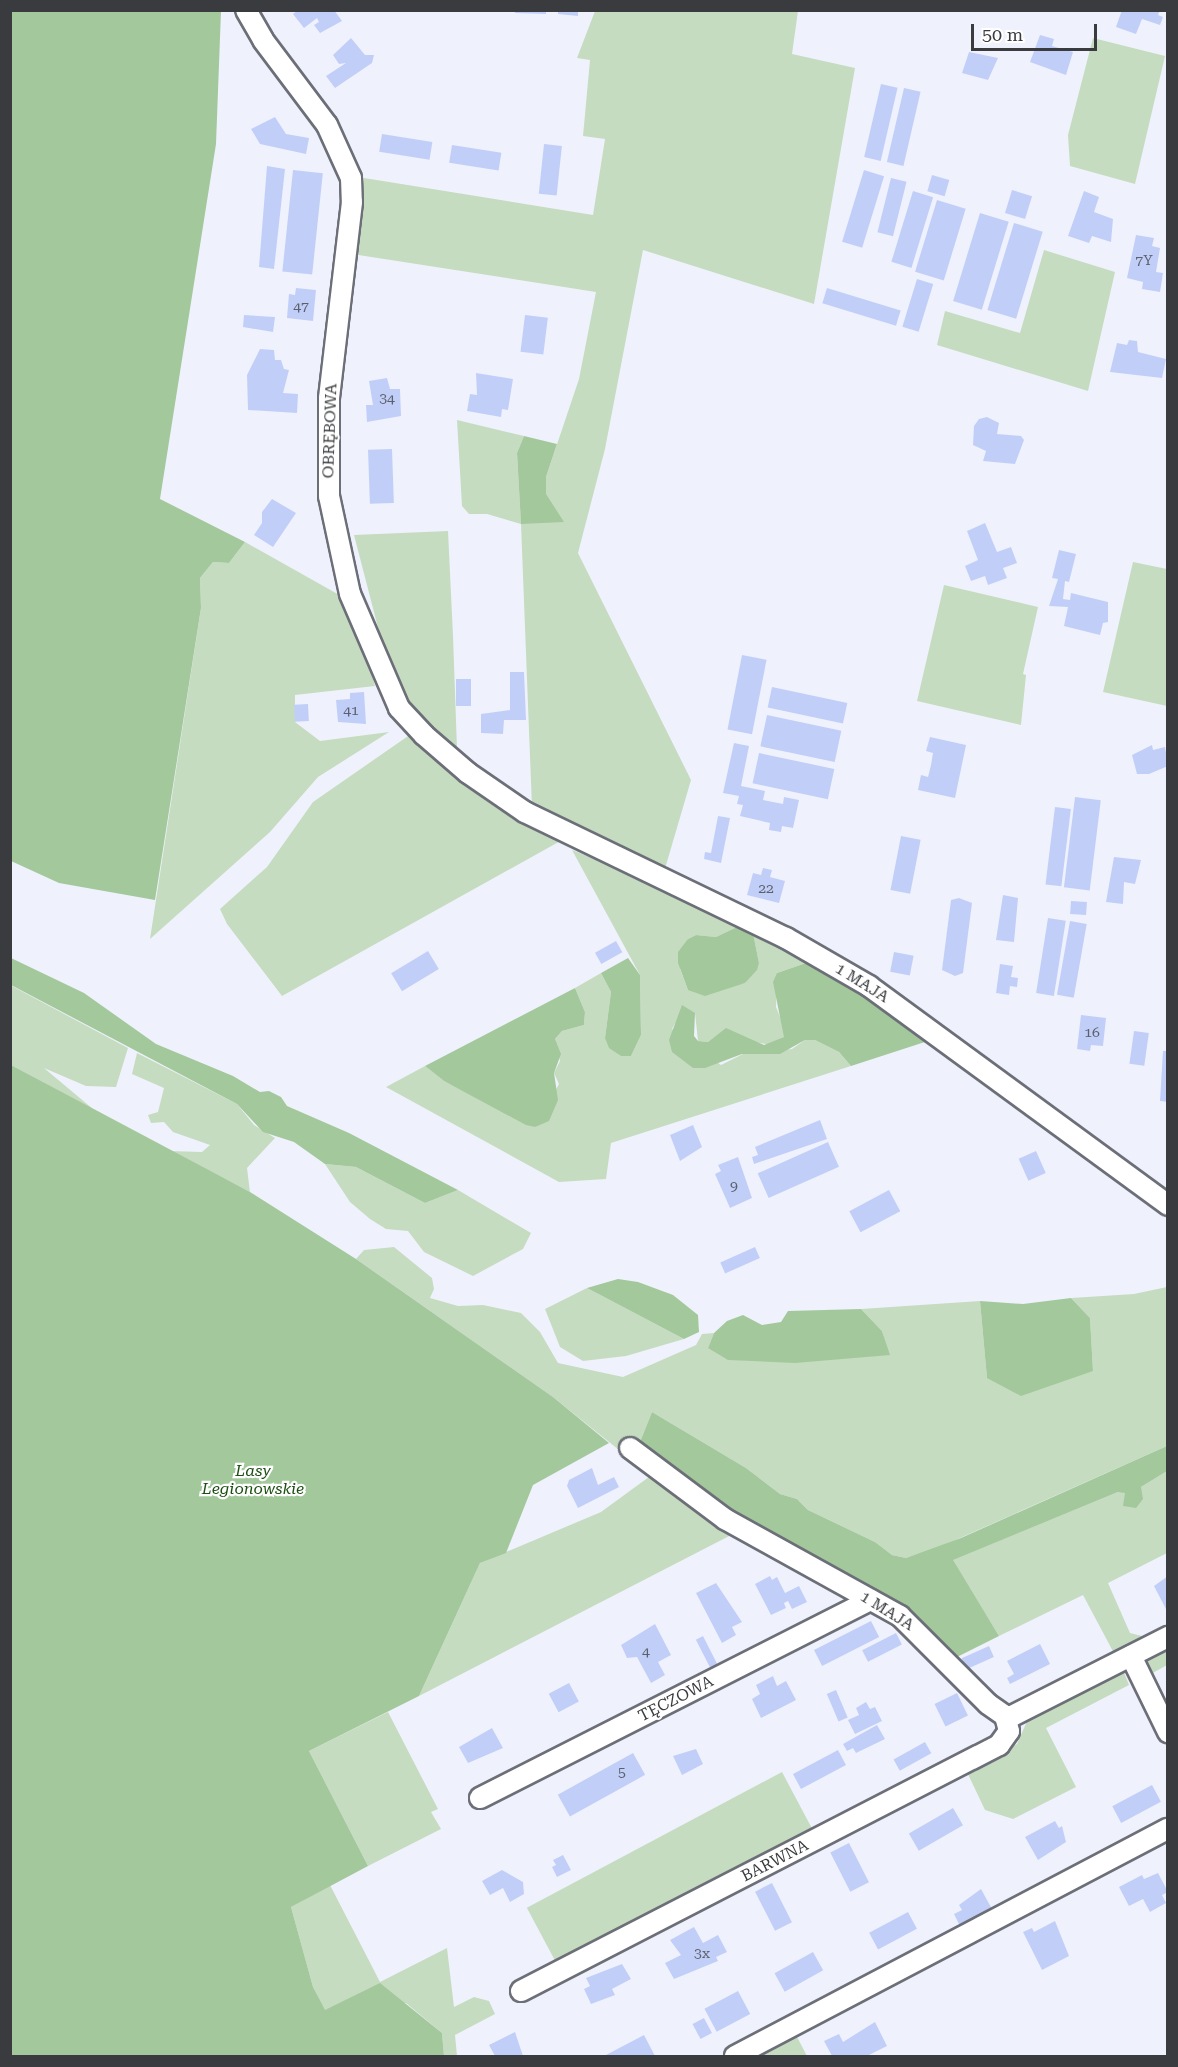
<!DOCTYPE html>
<html>
<head>
<meta charset="utf-8">
<style>
	body { margin:0 }
	#map { position:relative; width:1178px; height:2067px; overflow:hidden; background:#eff2fc; font-family:"Roboto Serif",serif }
	div>[style] { position:absolute }
	[style*='--x'] { left:calc(var(--x)*1px); top:calc(var(--y)*1px); width:calc(var(--w)*1px); rotate:calc(var(--a)*1deg) }
	.green>* { inset:0; background:#c5dcc0; transform-origin:0 0 }
	.forest>* { inset:0; background:#a3c89b }
	.building>* { inset:0; background:#c1cff8; transform-origin:0 0 }
	.roads { filter:drop-shadow(2px 0 #6c6f78) drop-shadow(-2px 0 #6c6f78) drop-shadow(0 2px #6c6f78) drop-shadow(0 -2px #6c6f78) }
	.minor>* { height:20px; margin:-10px; padding:0 10px; transform-origin:10px; border-radius:10px; background:#fff }
	span { translate:-50% -50%; white-space:nowrap; text-align:center; line-height:1.15; -webkit-text-stroke:4.5px #fff; paint-order:stroke }
	.number-label { font-size:14px; color:#5b606c }
	.number-label span { -webkit-text-stroke-width:0 }
	.street-label { font-size:16px; color:#393b3e }
	.park-label { font-size:16px; color:#1d4f12; font-style:italic }
	.frame { position:absolute; inset:0; border:12px solid #393b3e; pointer-events:none }
	.scale { position:absolute; left:971px; top:24px; width:126px; height:27px; box-sizing:border-box; border:3px solid #393b3e; border-top:0; padding-left:8px; font-size:18px; line-height:21px; white-space:nowrap; color:#393b3e; -webkit-text-stroke:4px #fff; paint-order:stroke }
</style>
</head>
<body>
<div id="map">
	<div class="green">
		<i style="clip-path:polygon(595px 11px,798px 11px,792px 54px,855px 68px,814px 304px,643px 250px,605px 449px,578px 553px,691px 780px,664px 872px,532px 808px,521px 524px,487px 514px,469px 514px,462px 506px,457px 420px,524px 436px,517px 453px,521px 523px,546px 494px,546px 477px,579px 379px,596px 292px,352px 254px,358px 177px,593px 215px,605px 139px,583px 136px,590px 60px,577px 58px)"></i>
		<i style="clip-path:polygon(1093px 38px,1165px 56px,1135px 184px,1070px 166px,1068px 135px)"></i>
		<i style="clip-path:polygon(1044px 250px,1115px 272px,1088px 391px,937px 345px,945px 311px,1020px 333px)"></i>
		<i style="clip-path:polygon(448px 531px,453px 636px,457px 749px,409px 706px,398px 684px,382px 643px,354px 535px)"></i>
		<i style="clip-path:polygon(245px 542px,350px 601px,375px 686px,295px 695px,295px 722px,320px 741px,389px 732px,318px 777px,270px 832px,150px 939px,201px 608px,200px 578px,213px 562px,229px 563px)"></i>
		<i style="clip-path:polygon(1133px 562px,1167px 569px,1167px 706px,1103px 692px)"></i>
		<i style="clip-path:polygon(944px 585px,1038px 607px,1023px 674px,1026px 675px,1021px 725px,917px 701px)"></i>
		<i style="clip-path:polygon(411px 734px,564px 839px,282px 996px,227px 924px,220px 909px,267px 867px,313px 802px)"></i>
		<i style="clip-path:polygon(572px 850px,650px 881px,739px 926px,716px 937px,696px 935px,688px 939px,680px 969px,688px 990px,745px 983px,759px 963px,753px 933px,809px 962px,777px 973px,776px 1007px,786px 1032px,784px 1037px,771px 1045px,749px 1041px,726px 1029px,708px 1042px,698px 1041px,695px 1013px,678px 1018px,672px 1029px,721px 1065px,743px 1054px,792px 1049px,805px 1040px,815px 1040px,839px 1052px,851px 1066px,611px 1143px,606px 1179px,559px 1182px,386px 1087px,425px 1066px,444px 1081px,535px 1127px,559px 1084px,554px 1073px,560px 1061px,555px 1039px,562px 1031px,584px 1025px,585px 1012px,575px 988px,601px 973px,611px 992px,605px 1038px,621px 1056px,631px 1056px,641px 1035px,640px 975px)"></i>
		<i style="clip-path:polygon(10px 985px,128px 1048px,116px 1087px,86px 1086px,44px 1068px,93px 1109px,11px 1065px)"></i>
		<i style="clip-path:polygon(137px 1053px,237px 1104px,254px 1125px,275px 1138px,247px 1168px,250px 1192px,170px 1151px,202px 1152px,210px 1145px,173px 1132px,164px 1122px,151px 1123px,148px 1115px,158px 1112px,164px 1088px,132px 1074px)"></i>
		<i style="clip-path:polygon(325px 1164px,356px 1167px,425px 1203px,458px 1190px,531px 1233px,523px 1249px,473px 1276px,424px 1252px,408px 1231px,386px 1229px,370px 1219px,350px 1202px)"></i>
		<i style="clip-path:polygon(394px 1247px,432px 1278px,434px 1289px,430px 1298px,458px 1306px,483px 1305px,521px 1313px,540px 1332px,558px 1363px,623px 1377px,696px 1345px,702px 1334px,714px 1333px,708px 1348px,889px 1355px,882px 1331px,861px 1309px,980px 1301px,987px 1378px,1093px 1371px,1090px 1318px,1071px 1298px,1134px 1294px,1167px 1287px,1167px 1446px,942px 1546px,906px 1558px,892px 1555px,875px 1542px,808px 1510px,797px 1499px,780px 1494px,746px 1468px,652px 1412px,640px 1442px,627px 1443px,619px 1450px,553px 1397px,356px 1259px,364px 1250px)"></i>
		<i style="clip-path:polygon(587px 1288px,684px 1339px,626px 1356px,583px 1361px,560px 1347px,545px 1309px)"></i>
		<i style="clip-path:polygon(1167px 1471px,1167px 1553px,1108px 1583px,1130px 1633px,1142px 1636px,1145px 1641px,1116px 1657px,1083px 1595px,999px 1636px,952px 1560px,1118px 1492px,1141px 1487px)"></i>
		<i style="clip-path:polygon(653px 1474px,737px 1532px,419px 1696px,480px 1563px,601px 1512px)"></i>
		<i style="clip-path:polygon(1167px 1644px,1167px 1665px,1151px 1674px,1146px 1655px)"></i>
		<i style="clip-path:polygon(1123px 1670px,1129px 1685px,1046px 1728px,1076px 1787px,1013px 1819px,985px 1810px,966px 1770px,1017px 1744px,1028px 1719px)"></i>
		<i style="clip-path:polygon(388px 1712px,438px 1809px,431px 1812px,441px 1829px,368px 1866px,309px 1751px)"></i>
		<i style="left:782px;top:1772px;width:67px;height:289px;rotate:62deg"></i>
		<i style="clip-path:polygon(330px 1885px,380px 1982px,447px 1948px,454px 2007px,474px 1997px,489px 2001px,495px 2014px,455px 2035px,457px 2056px,444px 2056px,442px 2033px,406px 2003px,324px 2010px,313px 1987px,291px 1907px)"></i>
		<i style="clip-path:polygon(796px 2035px,807px 2056px,754px 2056px)"></i>
	</div>
	<div class="forest">
		<i style="clip-path:polygon(11px 10px,221px 11px,216px 144px,160px 499px,245px 542px,229px 563px,213px 562px,200px 578px,201px 608px,155px 900px,59px 883px,11px 861px)"></i>
		<i style="clip-path:polygon(524px 436px,557px 444px,546px 477px,546px 494px,564px 522px,521px 524px,517px 453px)"></i>
		<i style="clip-path:polygon(739px 926px,753px 933px,759px 963px,757px 970px,745px 983px,705px 996px,688px 990px,678px 963px,678px 952px,688px 939px,696px 935px,716px 937px)"></i>
		<i style="clip-path:polygon(11px 958px,84px 993px,156px 1044px,233px 1076px,260px 1092px,269px 1091px,281px 1097px,287px 1106px,349px 1133px,458px 1190px,425px 1203px,356px 1167px,325px 1164px,294px 1142px,263px 1132px,237px 1104px,11px 985px)"></i>
		<i style="clip-path:polygon(628px 958px,640px 975px,641px 1035px,631px 1056px,621px 1056px,609px 1048px,605px 1038px,611px 992px,601px 973px)"></i>
		<i style="clip-path:polygon(809px 962px,931px 1040px,851px 1066px,839px 1052px,815px 1040px,805px 1040px,780px 1054px,742px 1054px,705px 1068px,693px 1068px,672px 1052px,669px 1040px,682px 1005px,695px 1013px,694px 1036px,698px 1041px,708px 1042px,726px 1028px,764px 1045px,784px 1037px,773px 982px,777px 973px)"></i>
		<i style="clip-path:polygon(575px 988px,585px 1012px,584px 1025px,562px 1031px,555px 1039px,561px 1054px,554px 1073px,558px 1100px,549px 1121px,535px 1127px,526px 1125px,444px 1081px,425px 1066px)"></i>
		<i style="clip-path:polygon(11px 1065px,250px 1192px,356px 1259px,553px 1397px,609px 1443px,533px 1485px,506px 1553px,480px 1563px,419px 1696px,309px 1751px,368px 1866px,291px 1907px,313px 1987px,325px 2010px,380px 1983px,442px 2033px,444px 2056px,11px 2056px)"></i>
		<i style="clip-path:polygon(618px 1279px,638px 1282px,673px 1295px,698px 1315px,699px 1332px,684px 1339px,587px 1288px)"></i>
		<i style="clip-path:polygon(1071px 1298px,1090px 1318px,1093px 1371px,1021px 1396px,987px 1378px,980px 1301px,1023px 1304px)"></i>
		<i style="clip-path:polygon(861px 1309px,882px 1331px,890px 1355px,795px 1363px,728px 1360px,708px 1348px,714px 1333px,727px 1321px,743px 1315px,762px 1325px,781px 1322px,788px 1311px)"></i>
		<i style="clip-path:polygon(652px 1412px,746px 1468px,780px 1494px,797px 1499px,808px 1510px,875px 1542px,892px 1555px,906px 1558px,961px 1538px,1167px 1446px,1167px 1471px,1141px 1487px,1143px 1499px,1136px 1508px,1123px 1506px,1125px 1493px,1118px 1492px,953px 1560px,999px 1636px,951px 1660px,727px 1517px,653px 1462px,640px 1442px)"></i>
	</div>
	<div class="building">
		<i style="clip-path:polygon(298px 10px,334px 10px,342px 21px,320px 33px,314px 25px,319px 22px,317px 18px,304px 28px,293px 14px)"></i>
		<i style="clip-path:polygon(515px 10px,546px 10px,546px 14px,515px 13px)"></i>
		<i style="clip-path:polygon(558px 10px,578px 10px,578px 16px,558px 14px)"></i>
		<i style="clip-path:polygon(1122px 10px,1160px 10px,1158px 15px,1163px 17px,1160px 25px,1142px 19px,1136px 34px,1116px 27px)"></i>
		<i style="clip-path:polygon(1040px 35px,1054px 39px,1052px 46px,1073px 52px,1066px 75px,1030px 62px)"></i>
		<i style="clip-path:polygon(351px 38px,365px 55px,374px 55px,372px 63px,335px 88px,326px 76px,346px 63px,339px 64px,333px 55px)"></i>
		<i style="clip-path:polygon(969px 52px,998px 58px,988px 80px,962px 73px)"></i>
		<i style="left:881px;top:84px;width:17px;height:75px;rotate:13deg"></i>
		<i style="left:904px;top:88px;width:17px;height:76px;rotate:13deg"></i>
		<i style="clip-path:polygon(275px 117px,286px 134px,309px 138px,306px 154px,260px 144px,251px 129px)"></i>
		<i style="left:382px;top:134px;width:51px;height:18px;rotate:9deg"></i>
		<i style="left:544px;top:144px;width:18px;height:50px;rotate:6deg"></i>
		<i style="left:452px;top:145px;width:50px;height:18px;rotate:9deg"></i>
		<i style="clip-path:polygon(267px 166px,285px 169px,274px 269px,259px 267px)"></i>
		<i style="left:293px;top:170px;width:30px;height:102px;rotate:6deg"></i>
		<i style="left:864px;top:170px;width:21px;height:75px;rotate:17deg"></i>
		<i style="left:932px;top:175px;width:18px;height:17px;rotate:16deg"></i>
		<i style="left:891px;top:178px;width:16px;height:56px;rotate:14deg"></i>
		<i style="left:1012px;top:190px;width:21px;height:24px;rotate:17deg"></i>
		<i style="left:913px;top:191px;width:21px;height:74px;rotate:17deg"></i>
		<i style="clip-path:polygon(1084px 191px,1099px 197px,1094px 212px,1113px 219px,1111px 242px,1092px 236px,1089px 243px,1068px 236px)"></i>
		<i style="left:937px;top:200px;width:30px;height:75px;rotate:17deg"></i>
		<i style="left:980px;top:213px;width:30px;height:92px;rotate:17deg"></i>
		<i style="left:1014px;top:223px;width:30px;height:91px;rotate:17deg"></i>
		<i style="clip-path:polygon(1136px 235px,1154px 238px,1152px 246px,1160px 248px,1156px 272px,1163px 273px,1160px 292px,1142px 289px,1143px 282px,1127px 278px)"></i>
		<i style="left:917px;top:279px;width:17px;height:50px;rotate:17deg"></i>
		<i style="clip-path:polygon(296px 288px,316px 290px,313px 321px,287px 318px,289px 294px,295px 295px)"></i>
		<i style="left:827px;top:288px;width:77px;height:16px;rotate:17deg"></i>
		<i style="clip-path:polygon(244px 315px,275px 317px,273px 332px,243px 327px)"></i>
		<i style="left:525px;top:315px;width:23px;height:37px;rotate:7deg"></i>
		<i style="clip-path:polygon(1129px 340px,1137px 341px,1138px 352px,1166px 359px,1162px 378px,1110px 372px,1117px 343px,1127px 345px)"></i>
		<i style="clip-path:polygon(260px 349px,274px 350px,275px 360px,281px 360px,284px 369px,289px 370px,283px 393px,298px 394px,297px 413px,248px 410px,247px 375px)"></i>
		<i style="clip-path:polygon(476px 373px,513px 379px,508px 410px,502px 409px,501px 417px,467px 411px,470px 394px,477px 395px)"></i>
		<i style="clip-path:polygon(387px 378px,390px 389px,400px 389px,401px 416px,367px 422px,366px 405px,373px 405px,369px 381px)"></i>
		<i style="clip-path:polygon(987px 417px,999px 423px,997px 434px,1021px 436px,1024px 440px,1015px 464px,983px 461px,986px 451px,973px 445px,974px 426px,979px 419px)"></i>
		<i style="left:392px;top:449px;width:54px;height:24px;rotate:88deg"></i>
		<i style="clip-path:polygon(272px 499px,296px 513px,273px 547px,254px 535px,262px 523px,262px 512px)"></i>
		<i style="clip-path:polygon(985px 523px,997px 552px,1011px 547px,1017px 563px,1003px 568px,1007px 578px,988px 585px,985px 576px,971px 581px,965px 566px,978px 560px,967px 531px)"></i>
		<i style="clip-path:polygon(1059px 550px,1076px 554px,1069px 582px,1065px 581px,1063px 599px,1070px 600px,1071px 593px,1108px 602px,1108px 622px,1103px 623px,1100px 635px,1064px 626px,1068px 607px,1049px 606px,1058px 579px,1052px 578px)"></i>
		<i style="left:742px;top:655px;width:25px;height:76px;rotate:11deg"></i>
		<i style="clip-path:polygon(510px 672px,524px 672px,526px 720px,504px 720px,503px 734px,481px 733px,481px 714px,510px 710px)"></i>
		<i style="left:456px;top:679px;width:15px;height:27px"></i>
		<i style="left:772px;top:687px;width:77px;height:21px;rotate:12deg"></i>
		<i style="clip-path:polygon(364px 692px,366px 724px,338px 722px,336px 700px,350px 699px,350px 693px)"></i>
		<i style="left:308px;top:704px;width:17px;height:14px;rotate:87deg"></i>
		<i style="left:767px;top:715px;width:76px;height:32px;rotate:12deg"></i>
		<i style="clip-path:polygon(930px 737px,966px 745px,955px 798px,918px 790px,921px 775px,928px 777px,931px 765px,933px 753px,926px 751px)"></i>
		<i style="clip-path:polygon(734px 743px,749px 746px,741px 786px,765px 791px,763px 800px,783px 804px,784px 797px,799px 800px,793px 828px,782px 826px,781px 832px,769px 830px,770px 823px,740px 816px,743px 805px,737px 804px,739px 796px,723px 793px)"></i>
		<i style="clip-path:polygon(1152px 745px,1153px 750px,1165px 747px,1168px 766px,1149px 774px,1137px 774px,1132px 755px)"></i>
		<i style="left:759px;top:753px;width:77px;height:31px;rotate:12deg"></i>
		<i style="left:1075px;top:797px;width:26px;height:91px;rotate:7deg"></i>
		<i style="left:1055px;top:807px;width:16px;height:78px;rotate:7deg"></i>
		<i style="clip-path:polygon(718px 816px,730px 818px,721px 863px,704px 859px,705px 852px,711px 853px)"></i>
		<i style="left:901px;top:836px;width:20px;height:55px;rotate:11deg"></i>
		<i style="clip-path:polygon(1114px 857px,1141px 860px,1135px 884px,1124px 882px,1123px 904px,1106px 902px)"></i>
		<i style="clip-path:polygon(763px 868px,772px 870px,770px 877px,785px 881px,779px 903px,747px 895px,753px 873px,761px 875px)"></i>
		<i style="clip-path:polygon(1003px 895px,1018px 898px,1014px 942px,996px 940px)"></i>
		<i style="clip-path:polygon(959px 898px,972px 903px,963px 973px,955px 976px,942px 970px,951px 900px)"></i>
		<i style="left:1071px;top:901px;width:16px;height:13px;rotate:4deg"></i>
		<i style="left:1048px;top:918px;width:18px;height:76px;rotate:9deg"></i>
		<i style="left:1070px;top:921px;width:17px;height:75px;rotate:10deg"></i>
		<i style="left:616px;top:941px;width:13px;height:24px;rotate:61deg"></i>
		<i style="left:428px;top:951px;width:21px;height:43px;rotate:59deg"></i>
		<i style="left:894px;top:952px;width:20px;height:20px;rotate:11deg"></i>
		<i style="clip-path:polygon(1000px 964px,1013px 966px,1011px 977px,1018px 978px,1017px 987px,1010px 986px,1009px 995px,996px 993px)"></i>
		<i style="clip-path:polygon(1081px 1015px,1106px 1018px,1103px 1046px,1091px 1045px,1090px 1051px,1077px 1049px)"></i>
		<i style="left:1134px;top:1031px;width:15px;height:33px;rotate:8deg"></i>
		<i style="clip-path:polygon(1163px 1051px,1168px 1051px,1168px 1102px,1160px 1101px)"></i>
		<i style="clip-path:polygon(820px 1120px,827px 1139px,754px 1164px,752px 1157px,758px 1155px,755px 1147px)"></i>
		<i style="clip-path:polygon(693px 1125px,702px 1147px,680px 1161px,670px 1135px)"></i>
		<i style="left:828px;top:1142px;width:27px;height:77px;rotate:66deg"></i>
		<i style="left:1036px;top:1151px;width:24px;height:19px;rotate:66deg"></i>
		<i style="clip-path:polygon(738px 1157px,752px 1198px,730px 1208px,715px 1174px,721px 1171px,718px 1165px)"></i>
		<i style="left:889px;top:1190px;width:24px;height:45px;rotate:62deg"></i>
		<i style="left:755px;top:1247px;width:12px;height:38px;rotate:66deg"></i>
		<i style="clip-path:polygon(592px 1468px,598px 1485px,614px 1477px,619px 1487px,578px 1508px,567px 1486px,569px 1480px)"></i>
		<i style="clip-path:polygon(770px 1576px,772px 1580px,777px 1577px,785px 1593px,799px 1586px,807px 1602px,792px 1609px,788px 1601px,784px 1603px,786px 1608px,771px 1615px,755px 1584px)"></i>
		<i style="clip-path:polygon(1168px 1576px,1168px 1613px,1154px 1586px)"></i>
		<i style="clip-path:polygon(716px 1583px,742px 1622px,732px 1627px,736px 1635px,722px 1643px,696px 1593px)"></i>
		<i style="left:871px;top:1621px;width:18px;height:64px;rotate:63deg"></i>
		<i style="clip-path:polygon(655px 1624px,671px 1655px,658px 1662px,665px 1675px,651px 1683px,637px 1657px,627px 1658px,621px 1645px)"></i>
		<i style="left:896px;top:1633px;width:13px;height:38px;rotate:63deg"></i>
		<i style="left:703px;top:1636px;width:33px;height:8px;rotate:63deg"></i>
		<i style="clip-path:polygon(1040px 1644px,1050px 1664px,1010px 1684px,1007px 1678px,1014px 1674px,1007px 1661px)"></i>
		<i style="left:989px;top:1646px;width:12px;height:30px;rotate:66deg"></i>
		<i style="clip-path:polygon(773px 1676px,777px 1686px,786px 1681px,796px 1700px,761px 1718px,752px 1699px,760px 1694px,756px 1685px)"></i>
		<i style="left:569px;top:1683px;width:21px;height:23px;rotate:62deg"></i>
		<i style="left:836px;top:1690px;width:30px;height:10px;rotate:67deg"></i>
		<i style="left:957px;top:1693px;width:25px;height:25px;rotate:64deg"></i>
		<i style="clip-path:polygon(866px 1702px,870px 1709px,875px 1707px,882px 1721px,855px 1734px,848px 1720px,859px 1715px,856px 1708px)"></i>
		<i style="clip-path:polygon(877px 1725px,885px 1739px,856px 1753px,853px 1748px,847px 1751px,843px 1744px)"></i>
		<i style="clip-path:polygon(492px 1728px,503px 1748px,468px 1763px,459px 1747px)"></i>
		<i style="left:925px;top:1742px;width:13px;height:36px;rotate:61deg"></i>
		<i style="clip-path:polygon(696px 1749px,703px 1764px,682px 1775px,673px 1756px)"></i>
		<i style="left:838px;top:1750px;width:17px;height:51px;rotate:62deg"></i>
		<i style="left:633px;top:1753px;width:25px;height:86px;rotate:61deg"></i>
		<i style="left:1152px;top:1785px;width:19px;height:45px;rotate:62deg"></i>
		<i style="left:953px;top:1808px;width:20px;height:51px;rotate:60deg"></i>
		<i style="clip-path:polygon(1055px 1821px,1059px 1828px,1062px 1826px,1066px 1842px,1038px 1860px,1025px 1837px)"></i>
		<i style="left:849px;top:1843px;width:44px;height:21px;rotate:63deg"></i>
		<i style="clip-path:polygon(563px 1855px,571px 1870px,557px 1877px,552px 1867px,556px 1865px,553px 1860px)"></i>
		<i style="clip-path:polygon(502px 1870px,523px 1882px,524px 1894px,510px 1902px,503px 1888px,490px 1895px,482px 1881px)"></i>
		<i style="clip-path:polygon(1158px 1873px,1168px 1892px,1162px 1895px,1166px 1903px,1150px 1912px,1143px 1899px,1129px 1906px,1119px 1887px,1142px 1875px,1144px 1879px)"></i>
		<i style="left:772px;top:1883px;width:44px;height:19px;rotate:63deg"></i>
		<i style="clip-path:polygon(981px 1889px,992px 1909px,960px 1926px,954px 1914px,962px 1910px,959px 1905px)"></i>
		<i style="left:908px;top:1912px;width:19px;height:44px;rotate:62deg"></i>
		<i style="clip-path:polygon(1055px 1921px,1069px 1956px,1042px 1970px,1023px 1932px,1032px 1928px,1034px 1932px)"></i>
		<i style="clip-path:polygon(694px 1927px,703px 1943px,718px 1935px,727px 1952px,716px 1957px,718px 1961px,674px 1979px,665px 1963px,681px 1955px,670px 1940px)"></i>
		<i style="left:813px;top:1952px;width:21px;height:44px;rotate:61deg"></i>
		<i style="clip-path:polygon(622px 1964px,631px 1979px,612px 1989px,615px 1995px,591px 2004px,584px 1989px,590px 1986px,586px 1978px)"></i>
		<i style="left:738px;top:1991px;width:26px;height:38px;rotate:62deg"></i>
		<i style="left:704px;top:2018px;width:17px;height:13px;rotate:62deg"></i>
		<i style="clip-path:polygon(875px 2022px,887px 2046px,867px 2056px,832px 2056px,824px 2041px,839px 2034px,843px 2042px)"></i>
		<i style="clip-path:polygon(515px 2032px,523px 2056px,495px 2056px,489px 2045px)"></i>
		<i style="clip-path:polygon(644px 2035px,655px 2056px,604px 2056px)"></i>
	</div>
	<div class="roads">
		<div class="minor">
			<i style="--x:246;--y:10;--w:34;--a:60"></i>
			<i style="--x:263;--y:40;--w:106;--a:53"></i>
			<i style="--x:327;--y:125;--w:58;--a:65.6"></i>
			<i style="--x:351;--y:178;--w:24;--a:88"></i>
			<i style="--x:352;--y:202;--w:197;--a:96.7"></i>
			<i style="--x:329;--y:398;--w:98;--a:90"></i>
			<i style="--x:329;--y:496;--w:100;--a:77.9"></i>
			<i style="--x:350;--y:594;--w:124;--a:66.7"></i>
			<i style="--x:399;--y:708;--w:37;--a:47"></i>
			<i style="--x:424;--y:735;--w:58;--a:40.8"></i>
			<i style="--x:468;--y:773;--w:69;--a:34.4"></i>
			<i style="--x:525;--y:812;--w:290;--a:25.8"></i>
			<i style="--x:786;--y:938;--w:96;--a:30"></i>
			<i style="--x:869;--y:986;--w:371;--a:36.2"></i>
			<i style="--x:630;--y:1448;--w:119;--a:36.8"></i>
			<i style="--x:725;--y:1519;--w:200;--a:29"></i>
			<i style="--x:900;--y:1616;--w:124;--a:45"></i>
			<i style="--x:988;--y:1704;--w:21;--a:35"></i>
			<i style="--x:1005;--y:1716;--w:7;--a:0"></i>
			<i style="--x:1012;--y:1716;--w:175;--a:-26.9"></i>
			<i style="--x:1131;--y:1656;--w:85;--a:64"></i>
			<i style="--x:480;--y:1798;--w:438;--a:-26.9"></i>
			<i style="--x:521;--y:1991;--w:538;--a:-27.23"></i>
			<i style="--x:999;--y:1745;--w:17;--a:-54"></i>
			<i style="--x:1009;--y:1731;--w:16;--a:-105"></i>
			<i style="--x:735;--y:2056;--w:489;--a:-27.7"></i>
		</div>
	</div>
	<div class="number-label">
		<span style="left:1144px;top:260px">7Y</span>
		<span style="left:301px;top:306px">47</span>
		<span style="left:387px;top:398px">34</span>
		<span style="left:351px;top:710px">41</span>
		<span style="left:766px;top:888px">22</span>
		<span style="left:1092px;top:1032px">16</span>
		<span style="left:734px;top:1186px">9</span>
		<span style="left:646px;top:1651px">4</span>
		<span style="left:622px;top:1772px">5</span>
		<span style="left:702px;top:1953px">3x</span>
	</div>
	<div class="street-label">
		<span style="left:330px;top:431px;rotate:-88deg">OBRĘBOWA</span>
		<span style="left:862px;top:983px;rotate:32deg">1 MAJA</span>
		<span style="left:887px;top:1611px;rotate:32deg">1 MAJA</span>
		<span style="left:676px;top:1699px;rotate:-27deg">TĘCZOWA</span>
		<span style="left:775px;top:1861px;rotate:-27deg">BARWNA</span>
	</div>
	<div class="park-label">
		<span style="left:253px;top:1480px">Lasy<br>Legionowskie</span>
	</div>
	<div class="frame"></div>
	<div class="scale">50 m</div>
</div>
</body>
</html>
